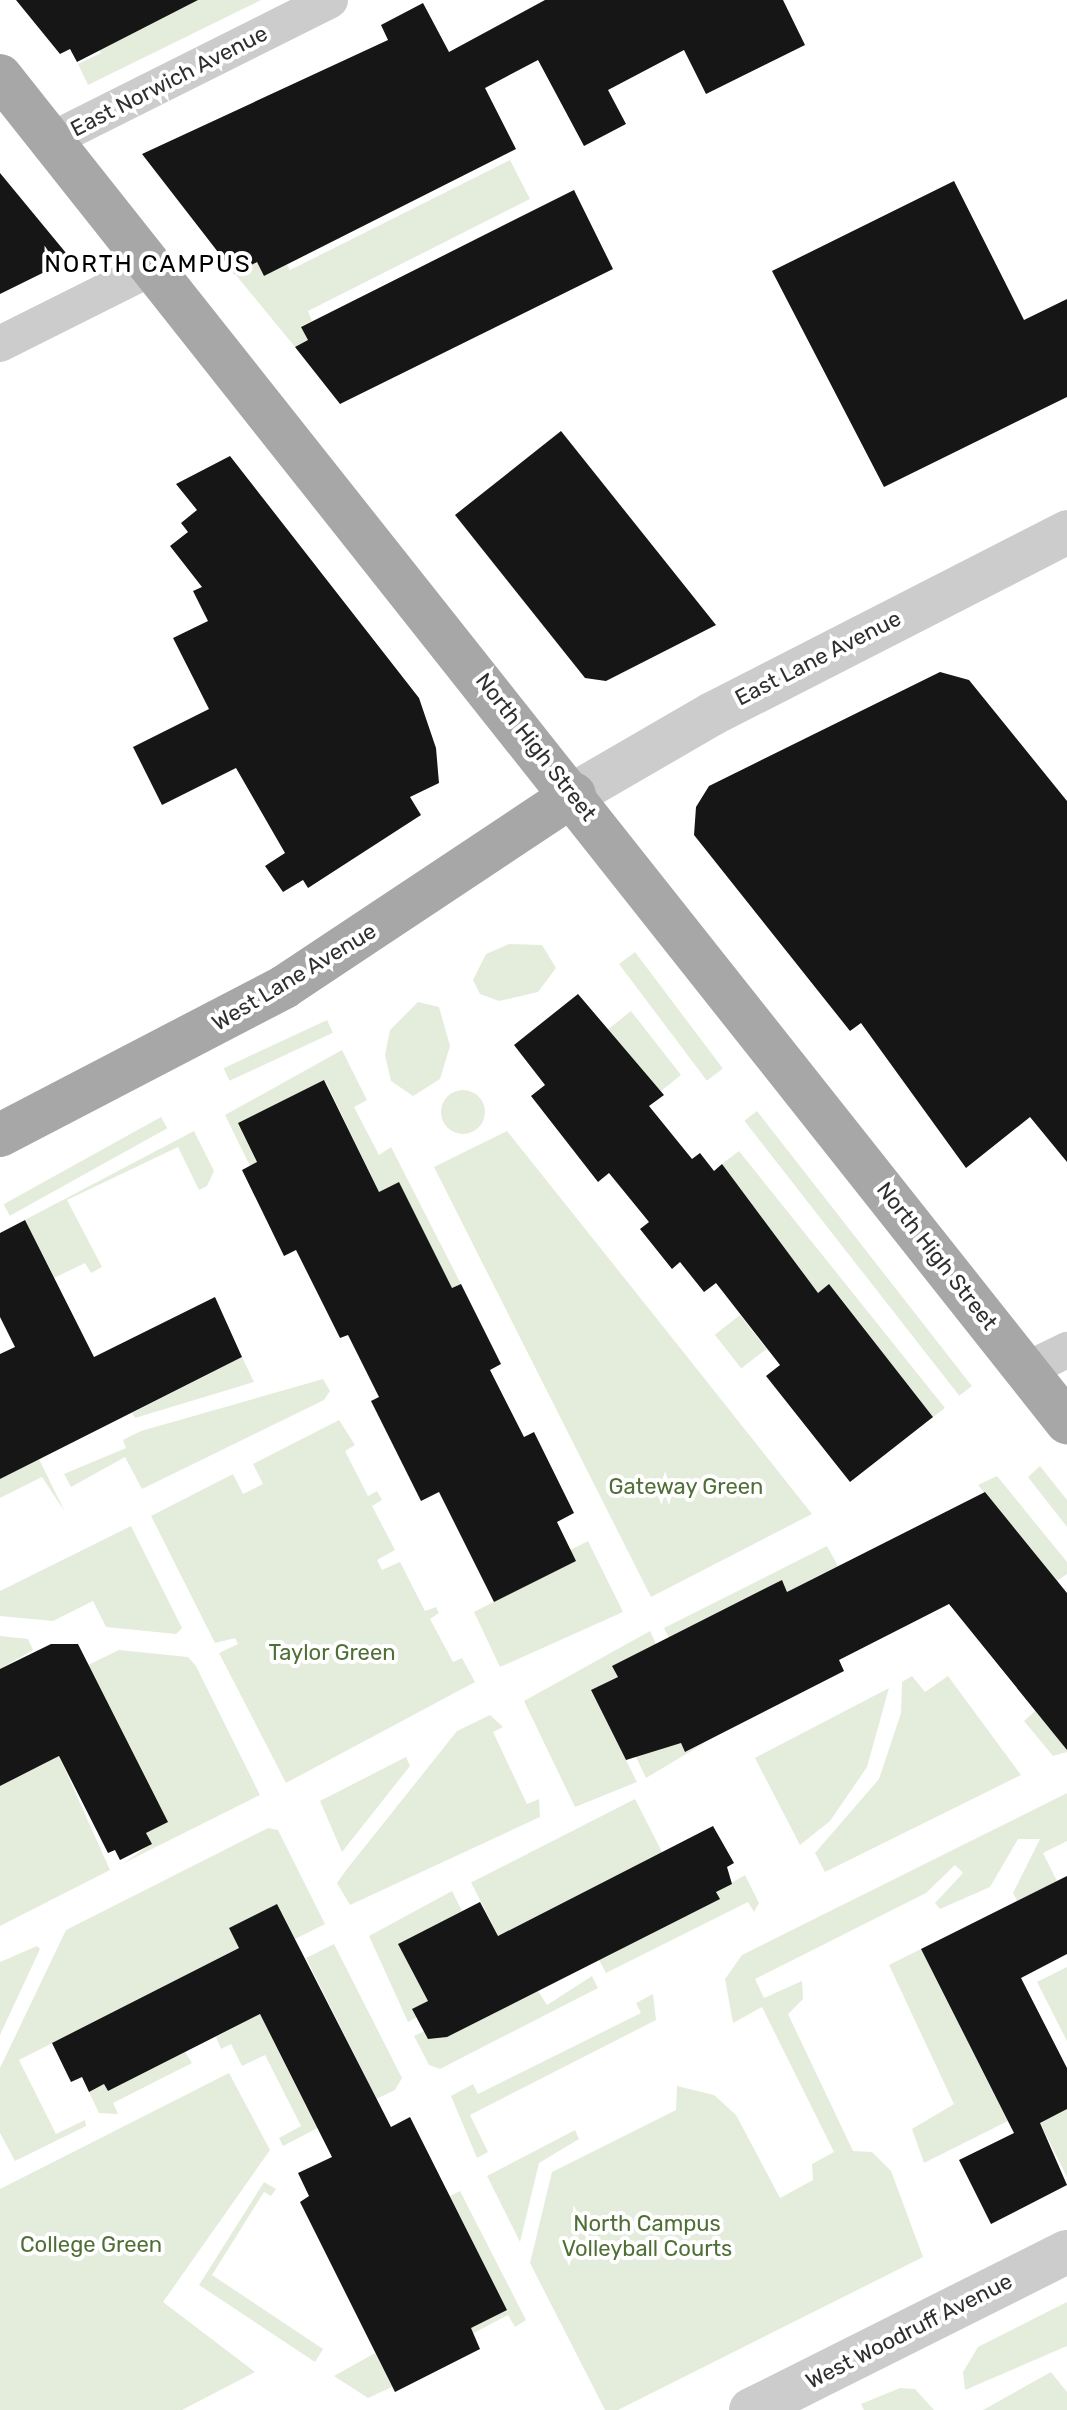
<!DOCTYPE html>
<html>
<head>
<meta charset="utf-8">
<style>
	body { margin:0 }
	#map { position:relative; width:1067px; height:2410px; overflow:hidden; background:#fff; font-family:Rubik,sans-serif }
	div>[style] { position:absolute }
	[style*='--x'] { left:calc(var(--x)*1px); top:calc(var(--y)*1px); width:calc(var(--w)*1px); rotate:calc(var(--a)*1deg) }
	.green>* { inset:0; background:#e4eddb; transform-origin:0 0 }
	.round { border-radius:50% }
	.building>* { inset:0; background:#161616 }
	.minor>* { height:36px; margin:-18px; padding:0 18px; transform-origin:18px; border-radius:18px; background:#ccc }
	.tertiary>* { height:44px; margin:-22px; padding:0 22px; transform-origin:22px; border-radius:22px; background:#ccc }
	.primary>* { height:44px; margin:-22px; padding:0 22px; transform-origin:22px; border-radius:22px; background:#a7a7a7 }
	span { translate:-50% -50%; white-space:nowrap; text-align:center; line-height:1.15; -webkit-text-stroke:8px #fff; paint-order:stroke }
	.street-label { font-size:22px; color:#2f2f2f }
	.park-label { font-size:22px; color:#506f37 }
	.neighbourhood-label { font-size:24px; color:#000; letter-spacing:2px }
</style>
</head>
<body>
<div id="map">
	<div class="green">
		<i style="clip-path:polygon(197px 0,261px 0,88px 85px,78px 64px,101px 53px,94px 39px)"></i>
		<i style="clip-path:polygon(510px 160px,530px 199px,308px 311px,312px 321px,301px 326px,308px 340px,295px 347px,235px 274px,257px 262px,264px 276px,287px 265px,290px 270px)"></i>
		<i style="clip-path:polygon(509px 944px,542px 945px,556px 968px,538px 992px,499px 1001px,480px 994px,473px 980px,486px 954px)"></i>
		<i style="left:635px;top:952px;width:146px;height:20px;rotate:53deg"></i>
		<i style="clip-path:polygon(418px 1002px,439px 1007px,450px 1046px,440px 1079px,413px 1096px,391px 1081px,385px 1055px,390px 1030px)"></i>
		<i style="clip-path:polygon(631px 1011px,681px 1075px,661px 1091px,606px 1031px)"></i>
		<i style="left:327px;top:1020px;width:14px;height:114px;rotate:65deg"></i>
		<i style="clip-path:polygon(342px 1050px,367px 1100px,354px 1107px,379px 1155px,391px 1147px,461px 1284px,452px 1288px,399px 1182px,379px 1192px,325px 1080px,238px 1123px,257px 1163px,250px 1166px,225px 1115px)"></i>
		<i class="round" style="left:441px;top:1090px;width:44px;height:44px"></i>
		<i style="left:757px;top:1111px;width:349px;height:16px;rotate:52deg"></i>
		<i style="left:161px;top:1117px;width:13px;height:180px;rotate:61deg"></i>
		<i style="clip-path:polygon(194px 1131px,214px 1171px,207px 1186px,199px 1190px,178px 1147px,67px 1200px,102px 1267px,91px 1273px,85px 1263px,54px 1278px,25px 1220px,0 1233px)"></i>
		<i style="clip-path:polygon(507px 1131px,677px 1344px,812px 1514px,651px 1597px,434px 1167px)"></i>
		<i style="clip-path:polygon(739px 1151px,945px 1408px,933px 1417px,829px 1285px,818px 1293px,774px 1237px,722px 1164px)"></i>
		<i style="left:740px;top:1315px;width:43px;height:32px;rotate:52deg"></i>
		<i style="clip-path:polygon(242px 1357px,254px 1382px,135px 1418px,132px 1413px)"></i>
		<i style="clip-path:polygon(323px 1379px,330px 1391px,324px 1400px,142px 1489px,125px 1457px,71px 1487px,64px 1474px,126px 1448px,123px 1440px,141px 1431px)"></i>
		<i style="clip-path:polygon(339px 1420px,355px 1445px,345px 1451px,368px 1496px,377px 1491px,382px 1500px,372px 1506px,395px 1550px,377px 1560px,382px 1570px,400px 1562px,425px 1611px,436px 1607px,439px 1613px,430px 1619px,453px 1662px,462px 1658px,475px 1682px,286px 1783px,219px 1653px,238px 1644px,235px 1638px,215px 1643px,151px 1516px,233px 1474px,243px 1494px,263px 1484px,253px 1464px)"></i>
		<i style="clip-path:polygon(39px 1459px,65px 1512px,42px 1477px,0 1498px,0 1479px)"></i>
		<i style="clip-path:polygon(1040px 1466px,1067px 1500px,1067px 1527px,1028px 1477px)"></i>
		<i style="clip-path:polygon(997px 1476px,1067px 1562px,1067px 1574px,1057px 1581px,978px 1485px)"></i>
		<i style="clip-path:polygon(131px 1526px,182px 1628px,176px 1634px,106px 1627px,93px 1601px,53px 1621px,0 1616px,0 1591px)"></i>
		<i style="clip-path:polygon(588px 1541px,623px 1612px,500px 1667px,474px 1612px,575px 1561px,570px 1550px)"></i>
		<i style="clip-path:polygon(827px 1546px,838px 1566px,787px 1592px,782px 1581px,669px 1638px,664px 1628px)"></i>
		<i style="clip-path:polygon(650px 1631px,656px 1644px,613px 1666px,618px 1677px,591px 1691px,637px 1782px,575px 1807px,524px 1701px)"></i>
		<i style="clip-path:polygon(0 1636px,28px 1639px,33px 1650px,0 1669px)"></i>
		<i style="clip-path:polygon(119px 1650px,188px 1657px,196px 1666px,260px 1795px,122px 1864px,151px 1844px,146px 1833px,167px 1822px,88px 1665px)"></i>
		<i style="clip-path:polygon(912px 1676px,925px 1692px,948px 1676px,1021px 1775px,825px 1872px,815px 1853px,879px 1779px,901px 1713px,902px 1682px)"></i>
		<i style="clip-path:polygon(889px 1688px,867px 1767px,830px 1821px,800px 1845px,755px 1758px)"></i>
		<i style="clip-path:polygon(1035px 1711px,1067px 1744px,1067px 1752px,1053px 1756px,1024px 1721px)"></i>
		<i style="clip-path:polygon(490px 1715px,503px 1727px,493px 1732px,527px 1804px,539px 1799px,540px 1817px,350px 1905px,337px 1883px,347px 1869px,457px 1731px)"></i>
		<i style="clip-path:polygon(708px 1741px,646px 1778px,635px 1755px,681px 1743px,686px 1752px)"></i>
		<i style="clip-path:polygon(59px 1756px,110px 1870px,0 1926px,0 1786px)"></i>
		<i style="clip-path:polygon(406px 1757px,410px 1766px,342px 1852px,320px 1801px)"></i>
		<i style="clip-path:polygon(1067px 1793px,1067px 1841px,1043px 1853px,1057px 1881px,1017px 1901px,1013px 1893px,1040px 1839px,1018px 1839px,990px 1887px,940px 1909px,935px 1903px,963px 1873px,955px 1865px,926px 1893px,755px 1979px,764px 1998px,802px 1981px,803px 1999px,788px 2014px,853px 2151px,872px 2152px,891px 2171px,923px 2257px,618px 2410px,605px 2410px,530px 2263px,552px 2172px,676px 2110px,677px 2086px,714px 2095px,736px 2115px,780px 2198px,813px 2180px,812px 2164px,834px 2152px,762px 2007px,733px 2023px,725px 1979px,742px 1955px)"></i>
		<i style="left:635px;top:1799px;width:60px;height:184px;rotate:63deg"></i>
		<i style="clip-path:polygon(268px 1828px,278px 1830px,325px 1924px,295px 1939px,277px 1904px,229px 1928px,239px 1948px,19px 2060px,56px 2134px,85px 2120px,86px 2126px,15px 2161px,0 2133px,0 2068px,66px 1930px)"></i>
		<i style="clip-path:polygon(745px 1875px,759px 1903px,754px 1912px,748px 1902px,606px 1973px,599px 1960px,719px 1899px,716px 1892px)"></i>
		<i style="clip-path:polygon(452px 1891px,462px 1911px,398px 1944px,428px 2001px,413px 2009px,417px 2017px,408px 2022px,369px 1936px)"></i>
		<i style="clip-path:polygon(334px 1944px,402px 2078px,395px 2090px,339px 2117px,366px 2078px,306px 1958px)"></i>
		<i style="clip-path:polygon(37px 1946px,40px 1949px,0 2035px,0 1962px)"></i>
		<i style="clip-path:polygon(921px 1949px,1008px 2121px,924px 2163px,912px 2129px,954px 2104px,889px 1965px)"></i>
		<i style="clip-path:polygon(1067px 1967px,1067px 2041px,1037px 1982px)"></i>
		<i style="clip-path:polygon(592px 1976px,598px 1988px,440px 2069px,429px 2065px,414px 2036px,424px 2031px,429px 2039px,538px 1991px,547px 2005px)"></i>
		<i style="clip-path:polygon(653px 1994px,656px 2020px,470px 2115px,488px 2152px,477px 2158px,451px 2096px,473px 2084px,478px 2094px,641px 2013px,636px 2003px)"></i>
		<i style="clip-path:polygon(260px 2014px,307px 2108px,329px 2122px,283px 2146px,279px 2138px,301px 2126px,265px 2055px,242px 2066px,231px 2044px,221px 2049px,216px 2037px)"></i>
		<i style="clip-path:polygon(185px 2052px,192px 2063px,113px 2103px,118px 2114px,99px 2113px,89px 2092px,104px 2084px,108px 2091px)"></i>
		<i style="clip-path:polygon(229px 2073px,270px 2150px,163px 2302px,255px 2372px,182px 2410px,0 2410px,0 2189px)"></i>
		<i style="clip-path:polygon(1067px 2109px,1067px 2177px,1040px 2123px)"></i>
		<i style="clip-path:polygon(575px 2130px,579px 2139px,539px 2163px,520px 2242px,487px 2176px)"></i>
		<i style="clip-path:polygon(264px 2182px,276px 2189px,271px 2196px,264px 2192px,212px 2275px,323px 2349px,315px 2362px,199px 2285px)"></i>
		<i style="clip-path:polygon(460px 2191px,526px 2320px,515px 2327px,508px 2315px,472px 2334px,470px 2328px,506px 2310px,450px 2196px)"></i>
		<i style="clip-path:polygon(1067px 2302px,1067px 2346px,965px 2390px,963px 2372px,978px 2347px)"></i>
		<i style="clip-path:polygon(375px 2353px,392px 2387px,368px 2398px,334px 2376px)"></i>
		<i style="clip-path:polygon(1051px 2372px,1067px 2392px,1067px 2410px,983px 2410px)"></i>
		<i style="clip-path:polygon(900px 2388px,915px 2389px,934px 2410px,864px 2410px,861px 2404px)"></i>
	</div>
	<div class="building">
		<i style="clip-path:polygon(16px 0,198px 0,77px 62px,70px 49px,60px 54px)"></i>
		<i style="clip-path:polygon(545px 0,783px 0,805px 45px,706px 94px,684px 50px,608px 90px,626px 124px,584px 146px,538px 60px,485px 88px,516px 149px,264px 276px,257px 262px,235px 274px,142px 154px,388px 40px,381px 25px,423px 3px,449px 52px)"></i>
		<i style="clip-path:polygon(0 173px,71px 259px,0 294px)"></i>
		<i style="clip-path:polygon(954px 181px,1024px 320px,1067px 299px,1067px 397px,884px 487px,772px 271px)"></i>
		<i style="clip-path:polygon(574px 190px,613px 269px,340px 404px,295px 347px,308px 340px,301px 327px)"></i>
		<i style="clip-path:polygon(561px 431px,716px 625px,606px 681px,585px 678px,455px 515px)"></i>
		<i style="clip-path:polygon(230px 456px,419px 698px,436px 748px,439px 783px,410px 797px,421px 815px,308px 888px,303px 880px,283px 892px,265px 866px,285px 853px,236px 768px,162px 805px,133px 747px,209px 709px,173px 638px,208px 621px,193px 591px,202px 587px,170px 546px,188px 532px,181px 523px,197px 510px,176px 484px)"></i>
		<i style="clip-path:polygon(940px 672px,969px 680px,1067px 801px,1067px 1162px,1030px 1117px,966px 1168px,861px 1023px,850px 1031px,694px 835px,696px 807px,709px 786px)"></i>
		<i style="clip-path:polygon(578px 994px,664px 1095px,649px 1106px,692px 1159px,700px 1153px,714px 1171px,722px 1164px,818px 1293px,829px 1284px,933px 1417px,850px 1482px,766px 1376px,780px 1365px,716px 1283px,704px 1292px,680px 1262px,672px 1269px,640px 1229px,649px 1222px,609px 1173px,598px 1182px,531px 1096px,545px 1085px,514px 1045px)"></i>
		<i style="clip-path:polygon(324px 1080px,379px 1192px,399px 1182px,452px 1288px,461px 1284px,501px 1364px,490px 1370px,524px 1437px,534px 1432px,574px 1513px,557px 1522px,576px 1561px,494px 1602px,439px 1492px,421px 1501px,371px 1401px,379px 1397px,348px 1335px,340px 1338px,296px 1250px,284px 1256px,242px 1170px,257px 1162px,238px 1123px)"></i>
		<i style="clip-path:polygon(25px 1220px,94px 1357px,215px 1297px,242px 1357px,0 1479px,0 1354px,15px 1347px,0 1317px,0 1233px)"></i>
		<i style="clip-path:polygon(985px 1492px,1067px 1593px,1067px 1750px,949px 1604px,839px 1660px,844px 1671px,685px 1752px,681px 1743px,626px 1760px,591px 1690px,618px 1677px,612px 1666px,782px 1580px,787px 1592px)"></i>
		<i style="clip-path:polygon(51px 1644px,78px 1644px,168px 1822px,146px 1833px,152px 1844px,120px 1860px,115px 1850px,108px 1853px,59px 1756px,0 1786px,0 1669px)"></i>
		<i style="clip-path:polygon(713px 1826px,734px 1863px,727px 1867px,732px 1884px,716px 1892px,720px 1899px,447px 2037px,428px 2039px,412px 2009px,428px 2001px,398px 1944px,480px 1902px,498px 1936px)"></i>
		<i style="clip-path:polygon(1067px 1876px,1067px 1954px,1021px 1978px,1067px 2068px,1067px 2109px,1040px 2123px,1067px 2185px,991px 2224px,959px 2160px,1014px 2133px,921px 1949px)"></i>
		<i style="clip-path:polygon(277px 1904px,391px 2127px,410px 2117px,507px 2310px,471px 2328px,480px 2349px,395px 2392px,300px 2202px,309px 2196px,298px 2173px,332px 2157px,260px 2014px,108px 2091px,104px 2084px,89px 2092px,82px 2077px,71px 2082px,52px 2043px,239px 1948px,229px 1928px)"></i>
	</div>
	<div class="minor">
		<i style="--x:51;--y:140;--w:312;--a:-26.6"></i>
		<i style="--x:0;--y:344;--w:172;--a:-26.6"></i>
		<i style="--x:1026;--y:1370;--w:46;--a:-26"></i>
	</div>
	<div class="tertiary">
		<i style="--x:574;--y:794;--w:160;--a:-30.1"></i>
		<i style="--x:712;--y:714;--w:399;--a:-27.1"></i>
		<i style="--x:751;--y:2410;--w:353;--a:-26.6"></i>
	</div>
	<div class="primary">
		<i style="--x:0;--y:76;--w:1718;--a:51.6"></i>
		<i style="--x:0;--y:1135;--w:320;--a:-27.5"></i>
		<i style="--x:284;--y:987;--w:348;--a:-33.6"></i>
	</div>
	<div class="street-label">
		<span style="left:169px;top:81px;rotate:-27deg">East Norwich Avenue</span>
		<span style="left:818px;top:658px;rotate:-27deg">East Lane Avenue</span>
		<span style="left:536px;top:747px;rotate:52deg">North High Street</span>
		<span style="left:294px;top:977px;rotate:-31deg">West Lane Avenue</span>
		<span style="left:937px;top:1256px;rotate:52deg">North High Street</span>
		<span style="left:909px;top:2331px;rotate:-27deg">West Woodruff Avenue</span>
	</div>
	<div class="park-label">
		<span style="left:686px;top:1487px">Gateway Green</span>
		<span style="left:332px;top:1653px">Taylor Green</span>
		<span style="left:647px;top:2236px">North Campus<br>Volleyball Courts</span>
		<span style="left:91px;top:2245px">College Green</span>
	</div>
	<div class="neighbourhood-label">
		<span style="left:148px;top:265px">NORTH CAMPUS</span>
	</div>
</div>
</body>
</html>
